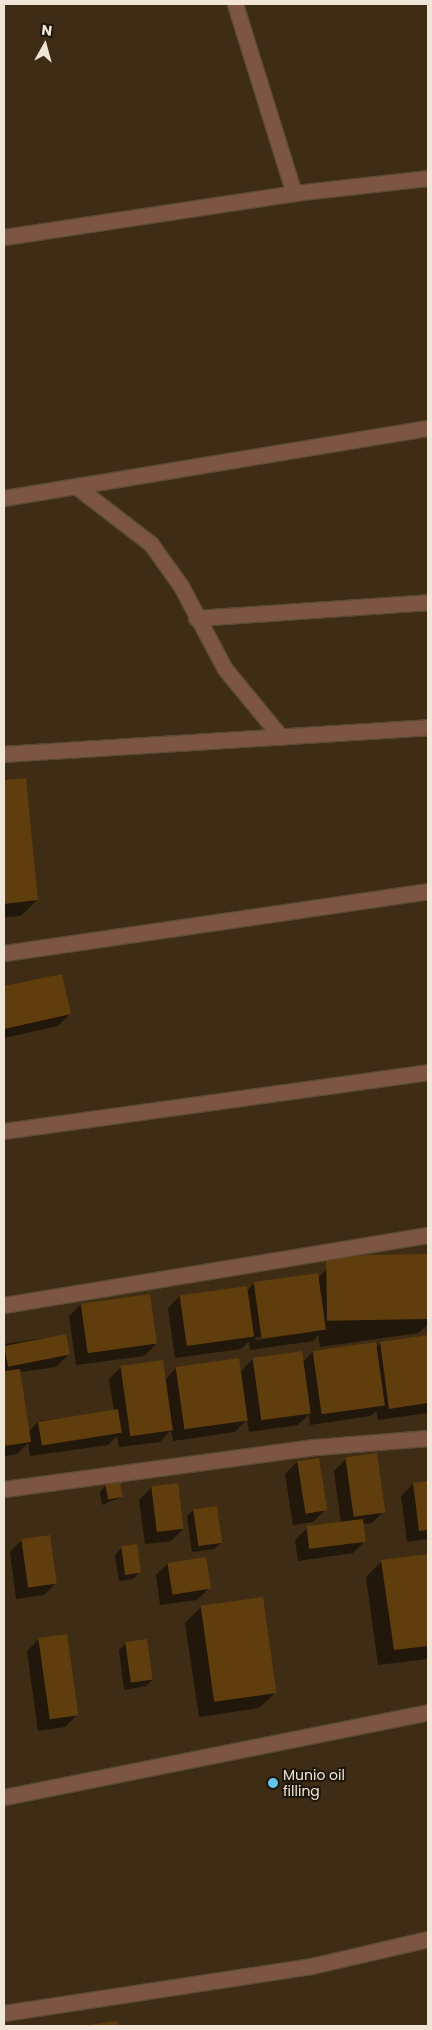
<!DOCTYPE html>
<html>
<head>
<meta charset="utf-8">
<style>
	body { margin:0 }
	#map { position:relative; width:432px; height:2030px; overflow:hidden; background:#3e2c14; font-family:Poppins,sans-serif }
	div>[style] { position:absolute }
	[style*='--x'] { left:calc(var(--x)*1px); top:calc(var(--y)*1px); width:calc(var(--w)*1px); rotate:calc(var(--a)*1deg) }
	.shadow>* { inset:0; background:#0007 }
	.building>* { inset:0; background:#5f3d0c; transform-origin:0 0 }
	.roads { filter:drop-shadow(1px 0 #5b4a33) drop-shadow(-1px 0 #5b4a33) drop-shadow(0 1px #5b4a33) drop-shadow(0 -1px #5b4a33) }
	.minor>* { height:15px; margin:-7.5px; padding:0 7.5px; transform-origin:7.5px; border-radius:7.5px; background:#7c5643 }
	.dots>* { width:14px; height:14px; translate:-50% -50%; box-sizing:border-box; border:2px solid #1f160c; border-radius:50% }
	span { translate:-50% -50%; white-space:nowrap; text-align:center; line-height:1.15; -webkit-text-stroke:4px #1f160c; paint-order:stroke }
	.poi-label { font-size:14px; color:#f1e5d7 }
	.left { translate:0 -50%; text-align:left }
	.frame { position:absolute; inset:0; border:5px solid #f1e5d7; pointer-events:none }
	.north { position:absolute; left:20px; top:20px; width:50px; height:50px; -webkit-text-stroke:4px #1f160c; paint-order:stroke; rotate:7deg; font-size:14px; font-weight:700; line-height:20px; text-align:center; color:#f1e5d7 }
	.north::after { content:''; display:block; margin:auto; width:18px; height:22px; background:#f1e5d7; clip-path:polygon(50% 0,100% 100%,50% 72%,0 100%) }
</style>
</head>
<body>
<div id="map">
	<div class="shadow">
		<i style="clip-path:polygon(25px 780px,37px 900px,21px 916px,4px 917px,4px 782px)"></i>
		<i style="clip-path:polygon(61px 975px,70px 1014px,58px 1026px,4px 1038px,4px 988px)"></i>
		<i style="clip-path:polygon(evenodd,425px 1255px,428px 1325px,418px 1333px,320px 1347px,318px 1335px,313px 1341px,250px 1350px,249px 1341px,241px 1349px,175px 1358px,168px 1308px,180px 1296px,246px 1292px,254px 1283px,317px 1279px,327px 1269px,425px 1255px,313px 1330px,313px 1332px,256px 1340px,255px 1338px,313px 1330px)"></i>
		<i style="clip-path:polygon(81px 1304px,156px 1344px,144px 1356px,76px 1365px,69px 1316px)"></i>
		<i style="clip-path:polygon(65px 1335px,68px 1355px,56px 1367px,20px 1372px,28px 1432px,39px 1421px,114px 1411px,109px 1379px,121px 1367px,165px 1380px,176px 1368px,240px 1372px,253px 1359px,303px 1362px,313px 1351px,376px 1348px,380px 1343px,428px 1336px,428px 1413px,378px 1420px,376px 1411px,371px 1416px,310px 1425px,309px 1414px,298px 1425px,249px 1432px,247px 1419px,235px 1432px,173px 1441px,171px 1430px,160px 1442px,119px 1447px,117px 1436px,108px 1445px,30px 1456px,28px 1443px,17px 1454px,4px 1456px,4px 1344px)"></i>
		<i style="clip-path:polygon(346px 1459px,384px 1511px,372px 1523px,362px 1524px,365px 1541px,353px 1553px,298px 1561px,295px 1540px,307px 1528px,341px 1523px,334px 1471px)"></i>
		<i style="clip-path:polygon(297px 1462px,325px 1510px,313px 1522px,293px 1525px,285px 1474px)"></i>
		<i style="clip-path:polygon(428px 1482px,428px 1539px,407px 1542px,401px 1496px,413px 1484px)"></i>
		<i style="clip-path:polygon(177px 1484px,183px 1529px,171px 1541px,145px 1544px,139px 1500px,151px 1488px)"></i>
		<i style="clip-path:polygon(106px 1485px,121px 1497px,102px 1505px,100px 1492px)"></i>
		<i style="clip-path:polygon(194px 1510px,221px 1543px,214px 1549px,192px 1552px,187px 1516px)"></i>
		<i style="clip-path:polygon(22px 1540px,56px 1583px,44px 1595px,16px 1599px,10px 1552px)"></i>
		<i style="clip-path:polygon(121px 1548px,140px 1572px,133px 1579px,119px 1581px,115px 1555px)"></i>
		<i style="clip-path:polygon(428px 1555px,428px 1659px,378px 1665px,366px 1577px,382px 1561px)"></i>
		<i style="clip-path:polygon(168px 1563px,209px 1588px,197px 1600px,160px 1605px,156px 1575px)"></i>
		<i style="clip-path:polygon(201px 1607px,275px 1693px,259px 1708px,199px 1717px,185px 1623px)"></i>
		<i style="clip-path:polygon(39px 1639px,77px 1715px,65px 1727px,38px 1731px,27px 1651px)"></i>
		<i style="clip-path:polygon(125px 1644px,152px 1680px,146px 1686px,124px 1690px,119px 1650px)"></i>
	</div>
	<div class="building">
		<i style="clip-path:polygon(26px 778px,38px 900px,4px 904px,4px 780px)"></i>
		<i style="clip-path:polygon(62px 974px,71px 1014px,4px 1029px,4px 986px)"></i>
		<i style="left:427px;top:1254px;width:65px;height:101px;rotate:89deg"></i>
		<i style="left:318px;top:1273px;width:57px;height:65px;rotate:82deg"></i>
		<i style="left:247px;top:1286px;width:51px;height:68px;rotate:82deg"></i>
		<i style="left:150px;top:1294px;width:50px;height:70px;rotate:82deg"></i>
		<i style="left:66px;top:1334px;width:21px;height:63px;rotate:79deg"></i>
		<i style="clip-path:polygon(428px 1335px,428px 1403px,389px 1409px,380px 1342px)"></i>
		<i style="left:376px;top:1342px;width:64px;height:64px;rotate:82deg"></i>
		<i style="left:302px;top:1351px;width:63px;height:50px;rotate:82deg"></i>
		<i style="left:239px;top:1358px;width:63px;height:64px;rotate:82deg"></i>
		<i style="left:163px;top:1360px;width:71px;height:43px;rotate:82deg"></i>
		<i style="clip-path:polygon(20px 1369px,31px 1442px,4px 1446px,4px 1371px)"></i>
		<i style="left:118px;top:1409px;width:24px;height:81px;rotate:81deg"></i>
		<i style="left:377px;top:1453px;width:60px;height:32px;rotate:82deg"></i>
		<i style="left:319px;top:1458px;width:53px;height:22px;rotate:81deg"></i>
		<i style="clip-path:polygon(428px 1481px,428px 1530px,419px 1531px,413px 1483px)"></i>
		<i style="left:120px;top:1482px;width:15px;height:15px;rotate:79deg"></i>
		<i style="left:178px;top:1483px;width:46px;height:27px;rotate:83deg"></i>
		<i style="left:217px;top:1506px;width:37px;height:24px;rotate:82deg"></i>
		<i style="left:363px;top:1519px;width:23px;height:57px;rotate:83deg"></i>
		<i style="left:50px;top:1535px;width:49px;height:29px;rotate:82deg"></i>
		<i style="left:137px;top:1544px;width:29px;height:16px;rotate:82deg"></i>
		<i style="clip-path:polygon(428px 1554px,428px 1646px,394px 1650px,381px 1560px)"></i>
		<i style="left:206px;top:1557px;width:32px;height:39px;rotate:81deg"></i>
		<i style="left:263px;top:1597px;width:97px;height:63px;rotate:82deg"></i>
		<i style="left:67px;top:1634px;width:82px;height:29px;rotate:82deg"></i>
		<i style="left:147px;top:1639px;width:41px;height:22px;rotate:82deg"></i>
		<i style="clip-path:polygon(118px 2021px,119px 2026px,88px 2026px,88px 2025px)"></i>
	</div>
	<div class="roads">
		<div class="minor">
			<i style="--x:235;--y:4;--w:198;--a:72.7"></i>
			<i style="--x:4;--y:237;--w:293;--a:-8.6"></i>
			<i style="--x:294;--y:193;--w:135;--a:-6.4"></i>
			<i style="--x:77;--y:487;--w:93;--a:37.6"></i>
			<i style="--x:151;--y:544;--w:52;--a:54.5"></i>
			<i style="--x:181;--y:586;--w:94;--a:62.1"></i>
			<i style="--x:225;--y:669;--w:88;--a:50.5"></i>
			<i style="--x:4;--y:498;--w:430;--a:-9.4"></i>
			<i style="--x:196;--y:618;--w:233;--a:-3.9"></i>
			<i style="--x:4;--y:754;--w:425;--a:-3.6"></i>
			<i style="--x:4;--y:953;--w:429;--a:-8.3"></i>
			<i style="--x:4;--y:1131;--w:428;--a:-7.9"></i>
			<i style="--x:4;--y:1305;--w:430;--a:-9.4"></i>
			<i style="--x:4;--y:1489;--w:315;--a:-7.7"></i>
			<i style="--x:316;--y:1447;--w:112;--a:-4.6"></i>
			<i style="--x:4;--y:1797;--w:432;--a:-11.3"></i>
			<i style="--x:4;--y:2013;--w:311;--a:-8.7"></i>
			<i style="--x:311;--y:1966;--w:120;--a:-13"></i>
		</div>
	</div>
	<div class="dots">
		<i style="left:273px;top:1783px;background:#66c4ef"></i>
	</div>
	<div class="poi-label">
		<span class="left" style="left:283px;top:1783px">Munio oil<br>filling</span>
	</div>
	<div class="frame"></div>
	<div class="north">N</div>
</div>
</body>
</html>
